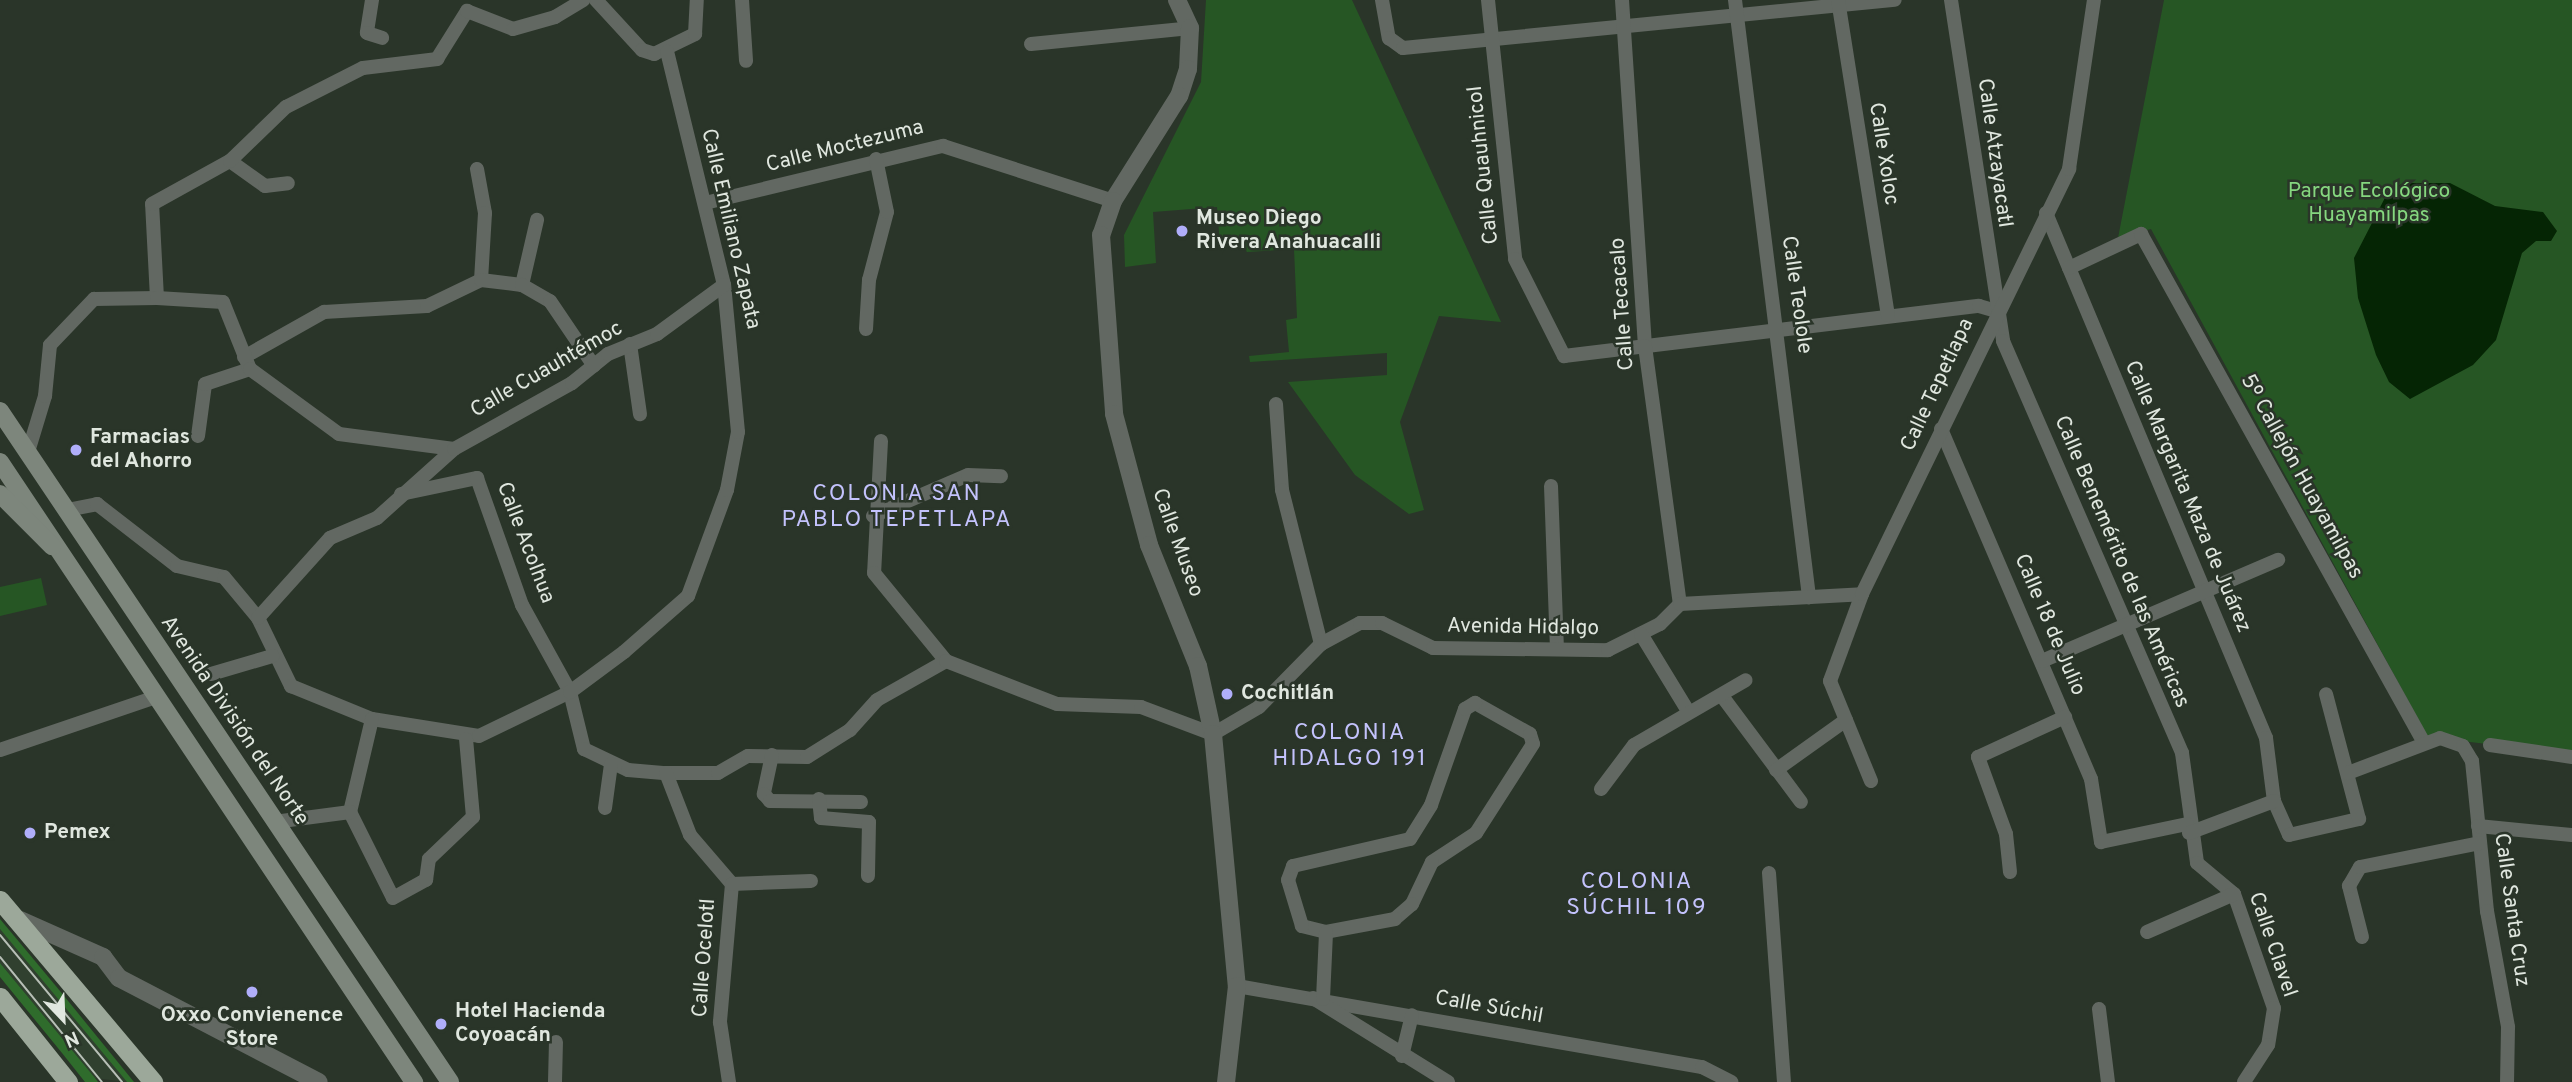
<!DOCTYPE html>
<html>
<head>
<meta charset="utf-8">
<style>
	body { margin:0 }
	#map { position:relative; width:2572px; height:1082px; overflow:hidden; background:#2a3529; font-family:Overpass,sans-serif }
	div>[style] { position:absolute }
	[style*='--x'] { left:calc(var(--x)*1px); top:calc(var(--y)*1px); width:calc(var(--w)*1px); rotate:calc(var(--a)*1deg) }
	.built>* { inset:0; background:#30402f }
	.green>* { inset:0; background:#265624 }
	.forest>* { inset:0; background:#2f6c2c }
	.water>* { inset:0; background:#052504 }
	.minor>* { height:14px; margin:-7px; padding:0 7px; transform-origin:7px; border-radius:7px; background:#626862 }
	.tertiary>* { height:18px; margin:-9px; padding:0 9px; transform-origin:9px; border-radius:9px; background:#626862 }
	.secondary>* { height:18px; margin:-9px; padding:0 9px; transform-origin:9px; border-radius:9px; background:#7d867c }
	.trunk>* { height:19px; margin:-9.5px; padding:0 9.5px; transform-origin:9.5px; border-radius:9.5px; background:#9ca89a }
	.tram>* { height:2px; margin:-1px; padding:0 1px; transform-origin:1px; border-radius:1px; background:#b7bfb6 }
	.dots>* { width:19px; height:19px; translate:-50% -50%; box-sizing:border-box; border:4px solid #2a3529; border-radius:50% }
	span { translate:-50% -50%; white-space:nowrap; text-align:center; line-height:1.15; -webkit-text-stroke:5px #2a3529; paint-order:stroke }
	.street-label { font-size:21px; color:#e0e7df }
	.park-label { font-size:21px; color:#85d77f }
	.poi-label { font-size:21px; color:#e0e7df; font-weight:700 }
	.left { translate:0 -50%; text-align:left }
	.neighbourhood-label { font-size:23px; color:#c3c2fc; letter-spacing:2px }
	.north { position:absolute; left:28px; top:984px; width:70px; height:70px; -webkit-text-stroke:5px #2a3529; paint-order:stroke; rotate:157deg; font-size:19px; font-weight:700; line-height:28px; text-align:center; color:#e0e7df }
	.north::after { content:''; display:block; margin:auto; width:24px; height:32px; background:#e0e7df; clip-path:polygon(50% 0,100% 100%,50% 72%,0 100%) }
</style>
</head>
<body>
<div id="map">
	<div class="built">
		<i style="clip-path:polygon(0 929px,14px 944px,127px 1082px,95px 1078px,0 963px)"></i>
	</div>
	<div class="green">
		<i style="clip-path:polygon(1206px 0,1352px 0,1501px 322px,1439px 316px,1400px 422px,1424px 510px,1409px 514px,1355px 475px,1288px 382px,1387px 375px,1387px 353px,1250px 362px,1249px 356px,1289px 352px,1286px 320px,1297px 318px,1294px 249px,1247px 252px,1241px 244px,1220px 245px,1217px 207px,1153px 212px,1156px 263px,1125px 267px,1124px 235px,1201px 82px)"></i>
		<i style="clip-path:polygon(2164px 0,2572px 0,2572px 754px,2428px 737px,2151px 229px,2118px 238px)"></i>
		<i style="clip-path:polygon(41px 578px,47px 605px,0 616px,0 587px)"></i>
	</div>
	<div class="forest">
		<i style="clip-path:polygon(0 919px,60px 991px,134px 1082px,127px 1082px,0 929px)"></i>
		<i style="clip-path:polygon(0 963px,95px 1078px,98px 1082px,85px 1082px,62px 1053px,0 977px)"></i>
	</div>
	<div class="water">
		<i style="clip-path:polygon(2406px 183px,2450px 183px,2495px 206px,2543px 212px,2557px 231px,2551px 241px,2536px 241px,2522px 253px,2496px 340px,2473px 365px,2410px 399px,2389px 382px,2376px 355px,2358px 298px,2354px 258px,2390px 188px)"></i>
	</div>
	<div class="minor">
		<i style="--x:372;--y:0;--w:33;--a:99"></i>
		<i style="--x:367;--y:33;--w:16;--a:18"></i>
		<i style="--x:596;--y:0;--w:68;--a:47.4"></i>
		<i style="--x:642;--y:50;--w:13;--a:18"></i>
		<i style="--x:654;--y:54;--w:46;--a:-26"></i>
		<i style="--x:695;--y:34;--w:34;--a:-87"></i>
		<i style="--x:742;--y:0;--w:61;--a:86.2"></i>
		<i style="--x:1382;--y:0;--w:39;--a:80"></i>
		<i style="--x:1389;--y:38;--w:17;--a:36"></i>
		<i style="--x:1403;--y:48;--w:494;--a:-5.6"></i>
		<i style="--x:1488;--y:0;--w:260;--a:84"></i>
		<i style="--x:1515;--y:259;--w:109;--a:63.2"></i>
		<i style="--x:1564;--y:356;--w:418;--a:-6.9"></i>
		<i style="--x:1979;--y:306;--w:18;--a:16"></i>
		<i style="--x:1622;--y:0;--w:347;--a:86.2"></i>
		<i style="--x:1645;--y:346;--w:260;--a:82.3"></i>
		<i style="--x:1735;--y:0;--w:602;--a:82.93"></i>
		<i style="--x:1838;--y:0;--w:319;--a:81"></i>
		<i style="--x:1951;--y:0;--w:345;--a:81.3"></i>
		<i style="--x:2003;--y:341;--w:449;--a:66.5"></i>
		<i style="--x:2182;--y:753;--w:111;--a:82.2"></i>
		<i style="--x:2197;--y:863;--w:48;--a:40"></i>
		<i style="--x:2234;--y:894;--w:121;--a:70.7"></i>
		<i style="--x:2274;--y:1008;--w:37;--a:99"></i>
		<i style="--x:2268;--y:1045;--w:44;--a:123"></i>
		<i style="--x:1031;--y:44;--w:160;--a:-5.7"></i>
		<i style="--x:230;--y:161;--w:43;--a:35.5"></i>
		<i style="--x:265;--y:186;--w:23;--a:-7"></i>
		<i style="--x:477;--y:169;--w:45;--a:79.7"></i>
		<i style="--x:485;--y:213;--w:67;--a:93.4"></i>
		<i style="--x:705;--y:203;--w:245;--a:-13.5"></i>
		<i style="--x:943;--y:146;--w:179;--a:17.9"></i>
		<i style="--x:2046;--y:213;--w:569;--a:67.26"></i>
		<i style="--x:2266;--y:738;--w:64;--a:82.8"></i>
		<i style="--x:2274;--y:801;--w:37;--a:66"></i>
		<i style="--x:2289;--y:835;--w:72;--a:-12.9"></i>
		<i style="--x:2359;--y:819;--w:129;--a:-104.8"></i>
		<i style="--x:2069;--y:268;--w:80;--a:-25.3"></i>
		<i style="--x:2141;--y:234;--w:580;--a:60.92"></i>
		<i style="--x:522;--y:285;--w:67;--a:-77"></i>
		<i style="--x:157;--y:298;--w:94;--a:-93"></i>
		<i style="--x:152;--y:204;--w:89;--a:-28.9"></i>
		<i style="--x:230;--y:161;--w:78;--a:-44"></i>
		<i style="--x:286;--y:107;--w:86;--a:-26.9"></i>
		<i style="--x:363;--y:68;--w:75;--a:-6.9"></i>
		<i style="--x:437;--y:59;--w:57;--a:-58"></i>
		<i style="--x:467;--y:11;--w:49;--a:21.4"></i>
		<i style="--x:513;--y:29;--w:44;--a:-15.9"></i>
		<i style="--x:555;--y:17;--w:33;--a:-31"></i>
		<i style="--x:866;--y:329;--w:49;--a:-86.5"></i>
		<i style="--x:869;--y:280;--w:70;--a:-75.2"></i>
		<i style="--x:887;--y:212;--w:54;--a:-101.7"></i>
		<i style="--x:630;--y:344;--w:71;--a:81.9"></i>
		<i style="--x:244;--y:357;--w:92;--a:-29.4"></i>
		<i style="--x:324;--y:312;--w:103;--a:-3.3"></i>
		<i style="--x:427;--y:306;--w:60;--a:-25.7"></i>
		<i style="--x:481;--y:280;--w:41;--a:7"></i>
		<i style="--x:522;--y:285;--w:32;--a:30"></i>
		<i style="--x:550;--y:301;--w:78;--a:55.9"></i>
		<i style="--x:1276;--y:404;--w:86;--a:86"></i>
		<i style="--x:1282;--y:490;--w:159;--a:75.8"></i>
		<i style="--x:1941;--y:429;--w:381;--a:66.8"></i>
		<i style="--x:2091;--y:779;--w:64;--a:81"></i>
		<i style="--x:2101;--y:842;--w:88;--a:-11.8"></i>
		<i style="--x:198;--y:436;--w:52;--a:-82.3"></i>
		<i style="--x:205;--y:384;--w:47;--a:-18.4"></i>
		<i style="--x:881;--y:441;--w:132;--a:93"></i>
		<i style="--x:874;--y:573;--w:114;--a:50.7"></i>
		<i style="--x:28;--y:452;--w:59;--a:-73.1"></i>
		<i style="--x:45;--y:396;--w:51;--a:-84.4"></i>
		<i style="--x:50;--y:345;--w:64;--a:-46.3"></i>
		<i style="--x:94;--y:299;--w:63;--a:-0.9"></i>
		<i style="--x:157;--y:298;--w:66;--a:3.5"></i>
		<i style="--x:223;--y:302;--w:72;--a:68.1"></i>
		<i style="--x:250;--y:369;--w:110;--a:36.1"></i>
		<i style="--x:339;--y:434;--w:116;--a:7.4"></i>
		<i style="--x:1551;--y:486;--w:163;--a:87.9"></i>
		<i style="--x:401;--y:494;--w:78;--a:-11.9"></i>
		<i style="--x:477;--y:478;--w:135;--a:70.5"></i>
		<i style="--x:522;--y:605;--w:99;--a:61.1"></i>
		<i style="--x:570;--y:692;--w:59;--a:76.2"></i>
		<i style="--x:584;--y:749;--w:49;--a:25.5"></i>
		<i style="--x:628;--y:770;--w:38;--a:5"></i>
		<i style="--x:666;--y:773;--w:52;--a:0"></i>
		<i style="--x:718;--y:773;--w:34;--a:-30"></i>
		<i style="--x:748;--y:756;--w:59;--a:1"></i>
		<i style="--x:807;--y:757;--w:51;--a:-32.1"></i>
		<i style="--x:850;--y:730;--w:40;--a:-48"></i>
		<i style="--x:877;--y:700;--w:79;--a:-29.5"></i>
		<i style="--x:946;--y:661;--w:119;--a:21.2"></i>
		<i style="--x:1057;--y:704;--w:84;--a:2"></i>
		<i style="--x:1141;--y:707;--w:77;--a:20.6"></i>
		<i style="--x:1213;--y:734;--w:53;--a:-30.4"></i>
		<i style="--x:1259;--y:707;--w:88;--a:-45.5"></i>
		<i style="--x:1321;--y:644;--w:44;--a:-28.3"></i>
		<i style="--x:1360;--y:623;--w:22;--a:0"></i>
		<i style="--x:1382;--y:623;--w:57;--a:26.1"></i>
		<i style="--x:1433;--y:648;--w:175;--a:0.7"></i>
		<i style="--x:1608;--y:650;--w:58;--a:-26.6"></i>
		<i style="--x:1660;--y:624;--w:28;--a:-45"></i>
		<i style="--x:1680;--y:604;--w:182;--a:-3.1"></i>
		<i style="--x:67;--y:510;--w:31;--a:-11"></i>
		<i style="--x:97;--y:504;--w:101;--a:37.8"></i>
		<i style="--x:177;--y:566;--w:48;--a:13.2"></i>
		<i style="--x:224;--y:577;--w:53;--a:50.3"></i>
		<i style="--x:258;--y:618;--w:76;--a:64.1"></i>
		<i style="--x:291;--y:686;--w:87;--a:22.2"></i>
		<i style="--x:372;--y:719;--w:108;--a:9"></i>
		<i style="--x:479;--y:736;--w:101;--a:-25.8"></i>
		<i style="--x:570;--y:692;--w:67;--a:-36.5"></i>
		<i style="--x:624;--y:652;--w:85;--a:-41.2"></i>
		<i style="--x:688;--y:596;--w:113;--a:-69.8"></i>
		<i style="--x:727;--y:490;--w:59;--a:-79.3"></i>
		<i style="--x:738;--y:432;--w:148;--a:-95.4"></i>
		<i style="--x:724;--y:285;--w:240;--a:-103.7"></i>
		<i style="--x:873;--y:516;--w:103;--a:-23.3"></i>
		<i style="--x:968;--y:475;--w:33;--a:2"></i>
		<i style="--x:258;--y:618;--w:108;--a:-48"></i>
		<i style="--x:330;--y:538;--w:51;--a:-23.1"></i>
		<i style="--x:377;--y:518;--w:103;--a:-41.9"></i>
		<i style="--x:454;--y:449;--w:135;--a:-29.2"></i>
		<i style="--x:572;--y:383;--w:46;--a:-38.9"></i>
		<i style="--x:608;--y:354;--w:53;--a:-22.2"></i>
		<i style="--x:657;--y:334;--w:83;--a:-36.2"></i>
		<i style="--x:1641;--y:634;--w:90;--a:58.6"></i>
		<i style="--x:2042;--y:661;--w:257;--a:-23.2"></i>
		<i style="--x:211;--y:674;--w:64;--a:-16.4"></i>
		<i style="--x:1722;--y:696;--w:132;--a:53.3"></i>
		<i style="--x:1475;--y:703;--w:63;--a:29.4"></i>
		<i style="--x:1530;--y:734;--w:10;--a:73"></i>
		<i style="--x:1533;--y:744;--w:106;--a:122.6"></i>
		<i style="--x:1476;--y:833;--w:53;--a:146.6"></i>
		<i style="--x:1432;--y:862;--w:47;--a:115.5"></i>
		<i style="--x:1412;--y:904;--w:23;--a:139"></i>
		<i style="--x:1395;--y:919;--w:70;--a:169.3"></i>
		<i style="--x:1326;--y:932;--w:25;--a:-166"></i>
		<i style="--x:1302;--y:926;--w:48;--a:-106.9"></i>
		<i style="--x:1288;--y:880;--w:15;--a:-70"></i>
		<i style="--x:1293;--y:866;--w:120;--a:-13"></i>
		<i style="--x:1410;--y:839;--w:40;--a:-58"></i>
		<i style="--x:1431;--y:805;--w:102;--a:-70.5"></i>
		<i style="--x:1465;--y:709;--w:12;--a:-31"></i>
		<i style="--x:372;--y:719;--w:96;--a:103.3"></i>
		<i style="--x:350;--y:812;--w:96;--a:63.4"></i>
		<i style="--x:393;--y:898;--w:38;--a:-29"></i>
		<i style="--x:426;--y:880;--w:21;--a:-82"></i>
		<i style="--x:429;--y:859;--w:61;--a:-43.7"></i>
		<i style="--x:473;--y:817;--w:78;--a:-95.1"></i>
		<i style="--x:2490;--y:745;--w:83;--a:8.3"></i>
		<i style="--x:0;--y:750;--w:162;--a:-18.8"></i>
		<i style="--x:772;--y:755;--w:40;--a:102"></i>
		<i style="--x:764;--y:794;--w:9;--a:49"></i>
		<i style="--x:770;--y:801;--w:91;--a:0.6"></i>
		<i style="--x:1776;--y:770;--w:86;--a:-35.5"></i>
		<i style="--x:666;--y:773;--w:66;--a:68.8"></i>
		<i style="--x:690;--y:835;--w:65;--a:49.4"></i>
		<i style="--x:732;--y:884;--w:139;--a:95"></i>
		<i style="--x:720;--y:1022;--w:61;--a:81.5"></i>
		<i style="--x:2348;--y:773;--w:98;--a:-20.8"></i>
		<i style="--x:2440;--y:738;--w:24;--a:19"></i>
		<i style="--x:2463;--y:746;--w:17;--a:59"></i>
		<i style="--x:2472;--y:761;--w:151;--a:84.3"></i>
		<i style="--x:2487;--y:911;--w:118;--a:79.7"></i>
		<i style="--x:2508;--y:1027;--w:55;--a:91"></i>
		<i style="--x:1871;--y:781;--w:108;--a:-112.3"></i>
		<i style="--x:1830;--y:681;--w:93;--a:-69.8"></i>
		<i style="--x:1862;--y:594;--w:473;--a:-64"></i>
		<i style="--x:2069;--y:169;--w:171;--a:-81.6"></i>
		<i style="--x:1601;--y:789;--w:55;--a:-53.1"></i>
		<i style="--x:1634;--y:745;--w:129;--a:-30.1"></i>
		<i style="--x:819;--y:799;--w:19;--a:84"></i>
		<i style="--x:821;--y:818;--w:48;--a:4.8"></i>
		<i style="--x:869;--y:822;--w:54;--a:91.1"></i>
		<i style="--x:605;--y:808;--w:44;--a:-82.2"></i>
		<i style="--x:274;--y:822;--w:77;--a:-7.5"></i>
		<i style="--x:2478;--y:826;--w:94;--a:5.5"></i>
		<i style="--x:2189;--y:833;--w:91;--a:-20.6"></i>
		<i style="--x:2010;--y:872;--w:38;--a:-96"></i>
		<i style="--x:2006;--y:834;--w:82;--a:-110"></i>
		<i style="--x:1978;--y:757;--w:96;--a:-24.7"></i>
		<i style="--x:1769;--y:873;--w:210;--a:85.9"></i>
		<i style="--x:732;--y:884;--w:79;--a:-2.2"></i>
		<i style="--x:2147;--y:932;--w:95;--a:-23.6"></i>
		<i style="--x:2362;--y:937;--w:53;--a:-104.3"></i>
		<i style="--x:2349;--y:886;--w:22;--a:-60"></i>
		<i style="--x:2360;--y:867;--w:122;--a:-11.3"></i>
		<i style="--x:1237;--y:986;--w:472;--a:9.9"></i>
		<i style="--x:1702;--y:1067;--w:33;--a:27"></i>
		<i style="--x:1313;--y:998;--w:159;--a:31.9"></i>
		<i style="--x:1323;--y:999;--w:67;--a:-87.4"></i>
		<i style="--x:2099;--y:1009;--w:74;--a:83"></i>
		<i style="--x:1402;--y:1056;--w:42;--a:-76.3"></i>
		<i style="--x:555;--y:1082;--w:40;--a:-88.6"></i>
	</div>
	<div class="tertiary">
		<i style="--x:1177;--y:0;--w:31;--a:65"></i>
		<i style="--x:1190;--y:28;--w:41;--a:92.8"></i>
		<i style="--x:1188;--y:69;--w:28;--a:108"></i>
		<i style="--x:1179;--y:96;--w:124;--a:122.2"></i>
		<i style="--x:1113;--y:201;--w:36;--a:109"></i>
		<i style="--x:1101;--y:235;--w:179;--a:85.8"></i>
		<i style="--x:1114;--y:414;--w:136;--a:75"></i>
		<i style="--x:1149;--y:545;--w:131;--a:68"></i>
		<i style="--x:1198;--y:666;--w:70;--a:77.6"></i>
		<i style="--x:1213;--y:734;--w:253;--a:84.6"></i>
		<i style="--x:1237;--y:986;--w:97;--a:96.5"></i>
		<i style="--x:20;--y:920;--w:91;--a:24"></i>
		<i style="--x:103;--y:957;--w:26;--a:53"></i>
		<i style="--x:119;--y:978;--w:225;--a:27.5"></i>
	</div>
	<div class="secondary">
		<i style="--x:0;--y:411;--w:808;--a:56.15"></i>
		<i style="--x:0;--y:462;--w:746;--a:56.27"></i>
		<i style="--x:0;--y:494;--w:74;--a:45"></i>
	</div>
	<div class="trunk">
		<i style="--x:0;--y:900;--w:238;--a:49.9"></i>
		<i style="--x:0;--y:997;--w:109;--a:51.3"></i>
	</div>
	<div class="tram">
		<i style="--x:0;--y:935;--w:191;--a:50.3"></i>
		<i style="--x:0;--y:957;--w:161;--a:50.8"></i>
	</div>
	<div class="dots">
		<i style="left:1182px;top:231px;background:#b0aefa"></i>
		<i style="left:76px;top:450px;background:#b0aefa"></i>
		<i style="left:1227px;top:694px;background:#b0aefa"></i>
		<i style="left:30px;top:833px;background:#b0aefa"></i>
		<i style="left:252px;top:992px;background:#b0aefa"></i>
		<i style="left:441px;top:1024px;background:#b0aefa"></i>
	</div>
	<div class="street-label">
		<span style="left:845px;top:147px;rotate:-14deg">Calle Moctezuma</span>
		<span style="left:1994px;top:153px;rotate:82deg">Calle Atzayacatl</span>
		<span style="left:1883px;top:154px;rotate:81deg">Calle Xoloc</span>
		<span style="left:1484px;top:165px;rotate:-96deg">Calle Quauhnicol</span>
		<span style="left:730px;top:229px;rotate:77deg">Calle Emiliano Zapata</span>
		<span style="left:1796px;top:295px;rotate:82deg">Calle Teolole</span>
		<span style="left:1623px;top:304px;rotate:-94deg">Calle Tecacalo</span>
		<span style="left:547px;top:370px;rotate:-30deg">Calle Cuauhtémoc</span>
		<span style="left:1938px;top:385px;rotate:-65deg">Calle Tepetlapa</span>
		<span style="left:2301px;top:477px;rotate:61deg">5º Callejón Huayamilpas</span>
		<span style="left:2187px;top:497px;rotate:67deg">Calle Margarita Maza de Juárez</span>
		<span style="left:525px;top:543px;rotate:69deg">Calle Acolhua</span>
		<span style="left:1177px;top:543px;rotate:70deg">Calle Museo</span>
		<span style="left:2121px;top:562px;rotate:67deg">Calle Benemérito de las Américas</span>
		<span style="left:2049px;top:625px;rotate:67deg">Calle 18 de Julio</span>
		<span style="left:1523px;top:628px;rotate:1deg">Avenida Hidalgo</span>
		<span style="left:234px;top:721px;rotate:56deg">Avenida División del Norte</span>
		<span style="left:2511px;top:910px;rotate:82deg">Calle Santa Cruz</span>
		<span style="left:2272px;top:945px;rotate:71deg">Calle Clavel</span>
		<span style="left:705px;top:958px;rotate:-86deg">Calle Ocelotl</span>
		<span style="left:1489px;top:1008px;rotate:10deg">Calle Súchil</span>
	</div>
	<div class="park-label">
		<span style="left:2369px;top:204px">Parque Ecológico<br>Huayamilpas</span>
	</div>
	<div class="poi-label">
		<span class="left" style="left:1196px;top:231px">Museo Diego<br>Rivera Anahuacalli</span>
		<span class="left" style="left:90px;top:450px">Farmacias<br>del Ahorro</span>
		<span class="left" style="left:1241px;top:694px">Cochitlán</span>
		<span class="left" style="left:44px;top:833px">Pemex</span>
		<span class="left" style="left:455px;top:1024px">Hotel Hacienda<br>Coyoacán</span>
		<span style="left:252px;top:1028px">Oxxo Convienence<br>Store</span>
	</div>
	<div class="neighbourhood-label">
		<span style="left:897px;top:508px">COLONIA SAN<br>PABLO TEPETLAPA</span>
		<span style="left:1350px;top:747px">COLONIA<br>HIDALGO 191</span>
		<span style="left:1637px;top:896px">COLONIA<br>SÚCHIL 109</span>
	</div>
	<div class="north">N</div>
</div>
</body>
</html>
